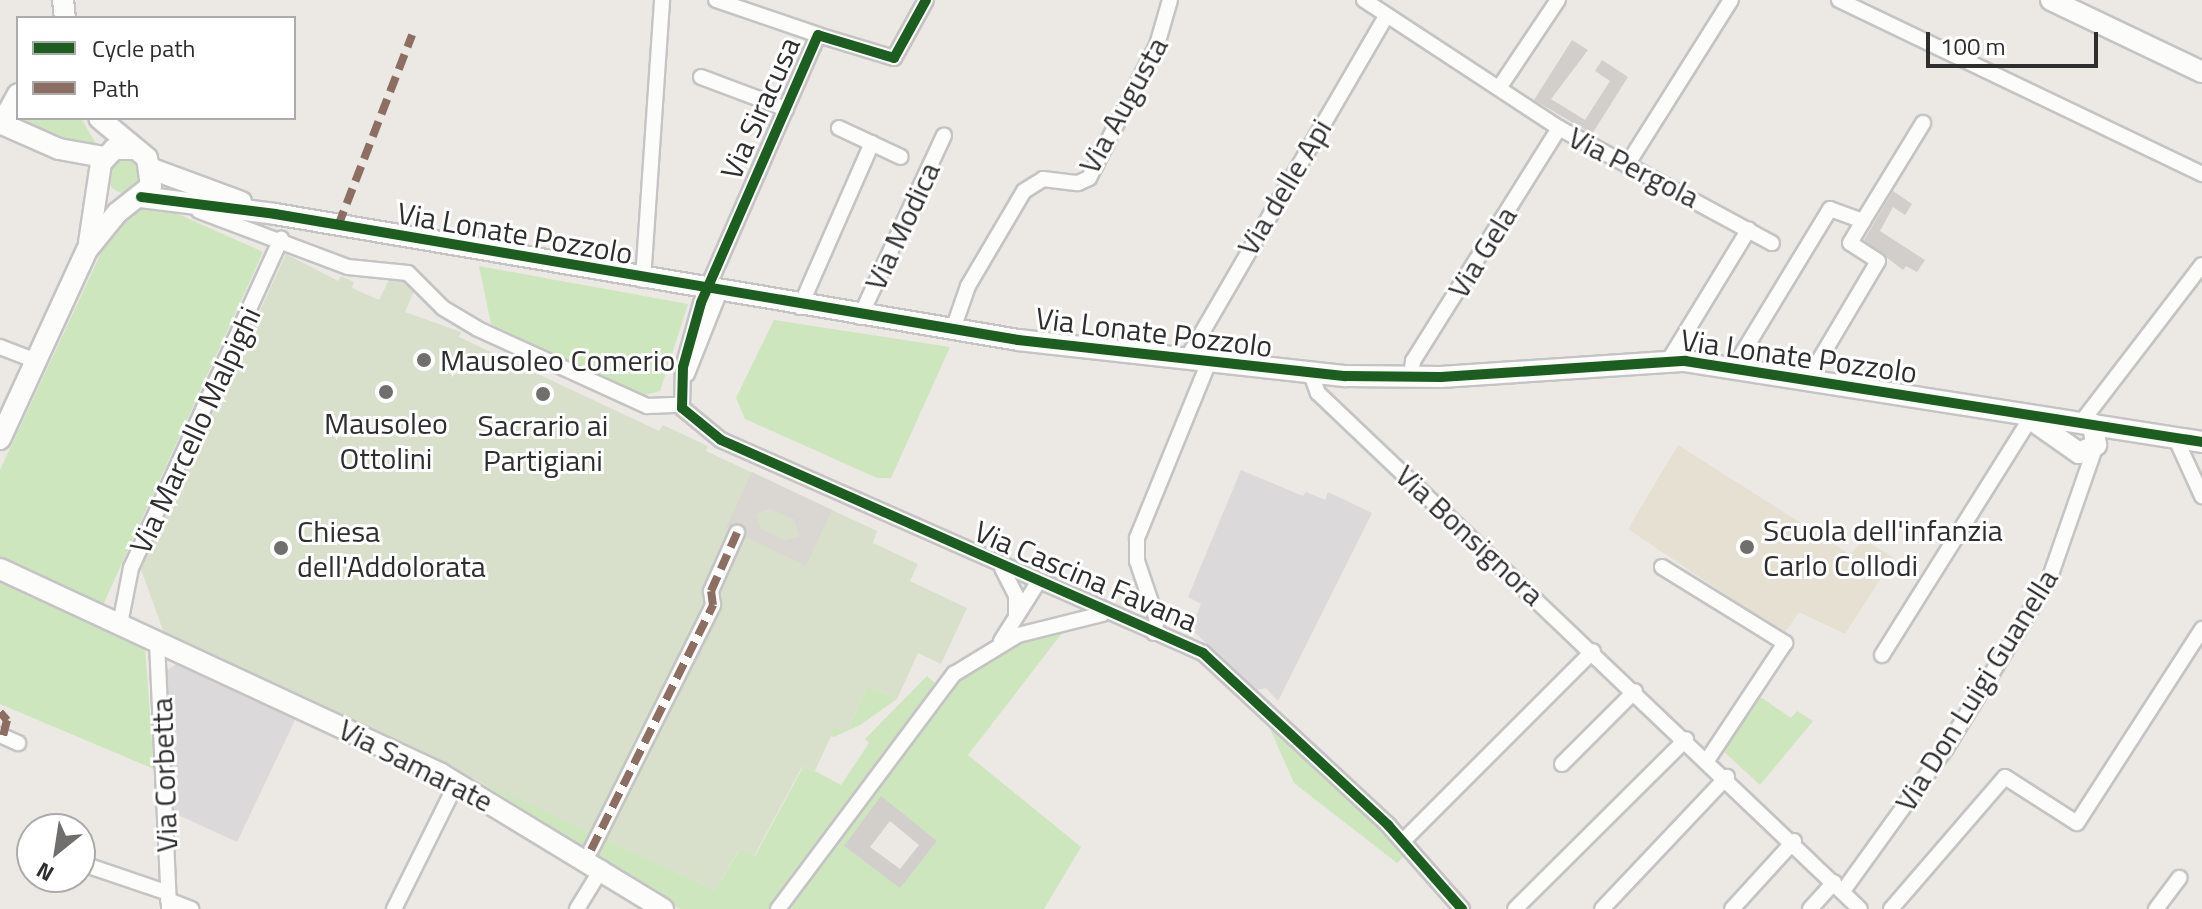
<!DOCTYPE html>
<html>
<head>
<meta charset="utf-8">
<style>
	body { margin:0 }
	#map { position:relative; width:2202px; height:909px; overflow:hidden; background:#ece8e4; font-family:"Titillium Web",sans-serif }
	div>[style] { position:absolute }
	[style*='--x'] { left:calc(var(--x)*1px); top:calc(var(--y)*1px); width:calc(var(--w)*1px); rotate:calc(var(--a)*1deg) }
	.industrial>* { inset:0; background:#dcd9db }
	.education>* { inset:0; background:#e6e0d3 }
	.green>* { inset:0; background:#cee6be }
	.round { border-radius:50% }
	.cemetery>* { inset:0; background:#d8e0cc }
	.plaza>* { inset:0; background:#dad6d2 }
	.building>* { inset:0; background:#d1cecb }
	.roads { filter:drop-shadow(2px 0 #c5c4c5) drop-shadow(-2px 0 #c5c4c5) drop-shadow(0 2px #c5c4c5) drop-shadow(0 -2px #c5c4c5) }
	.street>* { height:14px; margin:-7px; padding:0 7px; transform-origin:7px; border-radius:7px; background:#fcfcfb }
	.secondary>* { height:20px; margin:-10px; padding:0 10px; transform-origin:10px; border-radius:10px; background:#fcfcfb }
	.quiet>* { height:8px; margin-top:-4px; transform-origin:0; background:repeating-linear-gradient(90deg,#8d6e63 0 16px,transparent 0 24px) }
	.cycleway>* { height:10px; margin:-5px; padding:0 5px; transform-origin:5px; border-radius:5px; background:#1b5e20 }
	.dots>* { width:22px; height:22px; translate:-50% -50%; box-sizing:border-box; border:4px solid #fff; border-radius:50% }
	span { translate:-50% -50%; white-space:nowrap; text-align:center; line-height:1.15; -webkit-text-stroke:6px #fff; paint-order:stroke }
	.street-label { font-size:30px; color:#2e2e2e }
	.poi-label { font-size:30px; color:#2e2e2e }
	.left { translate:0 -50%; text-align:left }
	.legend { position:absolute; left:16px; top:16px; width:280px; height:104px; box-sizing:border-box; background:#fff; border:2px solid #ababab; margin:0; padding:10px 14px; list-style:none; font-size:24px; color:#2e2e2e }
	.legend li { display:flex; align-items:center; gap:16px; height:40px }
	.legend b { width:40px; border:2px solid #ababab }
	.north { position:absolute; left:16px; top:813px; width:80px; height:80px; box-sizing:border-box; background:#fff; border:2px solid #ababab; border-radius:50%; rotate:210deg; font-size:22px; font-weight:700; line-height:32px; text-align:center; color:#2e2e2e }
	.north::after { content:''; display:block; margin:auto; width:28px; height:36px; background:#706f6e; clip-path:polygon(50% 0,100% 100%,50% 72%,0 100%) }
	.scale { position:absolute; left:1926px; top:32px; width:172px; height:36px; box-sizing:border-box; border:4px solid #2e2e2e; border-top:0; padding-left:10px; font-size:24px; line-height:28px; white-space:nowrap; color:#2e2e2e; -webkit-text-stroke:6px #fff; paint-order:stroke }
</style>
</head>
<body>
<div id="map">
	<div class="industrial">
		<i style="clip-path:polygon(1241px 470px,1303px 496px,1306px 492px,1325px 500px,1328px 492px,1372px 513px,1278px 701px,1266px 688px,1256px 690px,1191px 629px,1201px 604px,1188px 597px)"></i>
		<i style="clip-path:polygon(179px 662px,297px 716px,237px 842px,174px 813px,167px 670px)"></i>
	</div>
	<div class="education">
		<i style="clip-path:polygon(1678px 445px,1851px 555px,1863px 539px,1894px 558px,1845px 634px,1799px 612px,1784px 634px,1628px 529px)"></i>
	</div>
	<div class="green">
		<i style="clip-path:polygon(21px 118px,81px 118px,99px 149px,85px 149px)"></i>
		<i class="round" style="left:107px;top:157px;width:36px;height:36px"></i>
		<i style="clip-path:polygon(143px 208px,169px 210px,263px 252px,103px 605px,0 558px,0 470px,101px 253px,120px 223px)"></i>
		<i style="clip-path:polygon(479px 266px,688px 304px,660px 391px,641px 396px,491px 324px)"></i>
		<i style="clip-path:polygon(774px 320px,950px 347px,891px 478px,877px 478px,745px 419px,736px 398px)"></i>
		<i style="clip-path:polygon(0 580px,145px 647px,154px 769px,0 704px)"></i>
		<i style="clip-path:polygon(evenodd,1066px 628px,968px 755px,1081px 847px,1044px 909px,785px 909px,960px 676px,1029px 637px,1066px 628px,881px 797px,937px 841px,900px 887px,845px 847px,881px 797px)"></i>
		<i style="clip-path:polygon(927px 676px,935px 683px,930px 693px,771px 909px,680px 909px,474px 778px,715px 890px,740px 849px,755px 856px,803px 767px,814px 772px,835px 726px,847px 731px,868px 686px,897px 699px,860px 725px,834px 737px,831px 736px,815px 771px,841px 785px,869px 743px,865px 739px)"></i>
		<i style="clip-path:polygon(1762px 698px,1791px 718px,1797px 711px,1813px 721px,1760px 785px,1721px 749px,1753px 699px)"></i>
		<i style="clip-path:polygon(1265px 717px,1406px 854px,1397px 863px,1294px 783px)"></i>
	</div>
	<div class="cemetery">
		<i style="clip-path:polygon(286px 254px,338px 281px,341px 276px,354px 282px,352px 288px,379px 300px,391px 276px,416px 287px,405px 312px,461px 332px,459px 337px,659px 431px,663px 425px,708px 446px,706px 451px,877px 531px,873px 543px,918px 564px,910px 581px,967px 608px,941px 664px,918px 653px,897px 699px,868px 686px,847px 731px,835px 727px,814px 772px,802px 767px,754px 856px,739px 850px,715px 890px,165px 636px,141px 569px)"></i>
	</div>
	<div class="plaza">
		<i style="clip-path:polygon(evenodd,752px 472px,832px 510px,806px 566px,726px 528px,752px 472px,769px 509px,794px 519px,799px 537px,785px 540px,761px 529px,755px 514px,769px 509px)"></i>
	</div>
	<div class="building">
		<i style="clip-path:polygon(1572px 40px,1588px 50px,1551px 99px,1585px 120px,1610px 81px,1595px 71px,1602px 60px,1628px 77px,1592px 134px,1534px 100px)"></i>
		<i style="clip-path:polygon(1893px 191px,1912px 204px,1905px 215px,1893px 207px,1880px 231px,1925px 260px,1917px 272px,1906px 266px,1903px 270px,1864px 240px)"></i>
		<i style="clip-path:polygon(evenodd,881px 796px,937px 841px,900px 888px,844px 846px,881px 796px,890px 821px,919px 845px,900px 869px,870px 847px,890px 821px)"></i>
	</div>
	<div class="roads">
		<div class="street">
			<i style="--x:716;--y:0;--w:108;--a:18.9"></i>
			<i style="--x:926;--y:0;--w:66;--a:118.9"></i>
			<i style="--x:894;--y:58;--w:79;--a:-163.2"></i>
			<i style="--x:818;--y:35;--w:292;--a:113.6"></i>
			<i style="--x:701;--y:303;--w:66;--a:105.7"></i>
			<i style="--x:683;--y:367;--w:41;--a:91.4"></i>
			<i style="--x:682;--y:408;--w:50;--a:39.4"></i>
			<i style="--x:721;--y:440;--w:527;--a:23.84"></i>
			<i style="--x:1203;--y:653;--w:253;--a:42.9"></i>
			<i style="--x:1388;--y:825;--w:112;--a:48.6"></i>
			<i style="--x:1364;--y:0;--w:233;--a:33.3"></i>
			<i style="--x:1559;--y:128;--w:242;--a:28.4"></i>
			<i style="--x:1839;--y:0;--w:403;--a:25.6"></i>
			<i style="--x:701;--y:77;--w:91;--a:20.6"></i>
			<i style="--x:1499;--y:88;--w:106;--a:-56.2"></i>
			<i style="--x:839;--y:128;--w:68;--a:25.1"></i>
			<i style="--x:1627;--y:165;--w:195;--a:-57.8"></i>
			<i style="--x:199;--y:211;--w:159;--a:20.6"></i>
			<i style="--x:348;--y:267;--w:60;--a:5.7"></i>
			<i style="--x:408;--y:273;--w:49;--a:45"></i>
			<i style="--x:443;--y:308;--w:41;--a:31"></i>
			<i style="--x:478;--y:329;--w:186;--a:24.5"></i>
			<i style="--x:647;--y:406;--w:34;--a:-2"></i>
			<i style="--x:643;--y:280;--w:281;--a:-86.1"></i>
			<i style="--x:800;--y:307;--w:179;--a:-66.3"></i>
			<i style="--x:860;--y:317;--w:200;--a:-65.2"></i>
			<i style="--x:952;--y:332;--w:49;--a:-70.8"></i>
			<i style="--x:968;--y:286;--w:110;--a:-59.5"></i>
			<i style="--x:1024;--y:191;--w:22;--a:-32"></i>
			<i style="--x:1043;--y:179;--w:35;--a:7"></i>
			<i style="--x:1078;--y:183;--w:12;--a:-24"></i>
			<i style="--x:1089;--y:178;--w:149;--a:-62.9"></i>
			<i style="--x:1157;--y:45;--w:47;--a:-73.9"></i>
			<i style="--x:0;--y:347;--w:39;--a:21"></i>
			<i style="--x:1186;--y:360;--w:397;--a:-59.8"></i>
			<i style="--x:1669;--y:360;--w:153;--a:-58.6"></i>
			<i style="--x:1734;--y:367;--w:185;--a:-58.7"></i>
			<i style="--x:1830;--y:209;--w:35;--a:20"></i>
			<i style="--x:1863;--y:221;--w:115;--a:-58.5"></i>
			<i style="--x:687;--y:374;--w:87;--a:-68.4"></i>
			<i style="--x:1311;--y:374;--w:20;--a:70"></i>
			<i style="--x:1318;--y:393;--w:748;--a:43.59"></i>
			<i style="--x:1411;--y:377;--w:16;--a:-83"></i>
			<i style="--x:1413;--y:361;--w:275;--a:-57.9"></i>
			<i style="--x:1808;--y:379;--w:137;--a:-59.3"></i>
			<i style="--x:1878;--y:261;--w:33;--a:-147"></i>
			<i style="--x:1850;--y:243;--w:26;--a:-59"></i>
			<i style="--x:2083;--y:420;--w:195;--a:-52.5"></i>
			<i style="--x:2176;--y:439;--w:63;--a:65.5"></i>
			<i style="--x:1662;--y:567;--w:145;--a:31.7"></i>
			<i style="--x:1785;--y:643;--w:139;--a:123.6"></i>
			<i style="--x:1002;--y:568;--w:31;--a:63"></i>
			<i style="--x:1016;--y:596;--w:20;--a:90"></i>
			<i style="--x:120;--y:624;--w:57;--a:-78.9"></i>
			<i style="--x:131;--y:568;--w:362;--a:-65.5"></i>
			<i style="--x:1154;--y:633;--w:13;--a:-77"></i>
			<i style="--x:1157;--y:620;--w:62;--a:-108.7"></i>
			<i style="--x:1137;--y:561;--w:23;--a:-90"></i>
			<i style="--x:1137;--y:538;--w:190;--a:-67.8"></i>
			<i style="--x:1001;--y:641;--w:67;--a:-57.7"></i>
			<i style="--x:157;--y:642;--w:267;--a:87.4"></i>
			<i style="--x:1882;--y:655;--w:279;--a:-57.9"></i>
			<i style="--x:0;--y:735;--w:20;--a:24"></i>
			<i style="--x:1562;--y:764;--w:103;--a:-45"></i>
			<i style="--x:1404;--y:840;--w:267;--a:-45"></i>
			<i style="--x:591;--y:850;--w:274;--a:-63.5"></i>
			<i style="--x:713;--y:605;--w:14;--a:-98"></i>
			<i style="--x:711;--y:591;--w:64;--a:-65.9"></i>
			<i style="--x:80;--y:863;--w:93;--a:18.8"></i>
			<i style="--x:1843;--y:891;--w:176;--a:-54.2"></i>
			<i style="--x:1946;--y:748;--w:197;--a:-58.5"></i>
			<i style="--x:2049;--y:580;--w:143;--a:-70.8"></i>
			<i style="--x:168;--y:900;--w:25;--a:21"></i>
			<i style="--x:394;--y:909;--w:142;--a:-63.6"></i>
			<i style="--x:577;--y:909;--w:48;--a:-58.6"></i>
			<i style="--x:778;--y:909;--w:294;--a:-53.2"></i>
			<i style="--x:954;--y:674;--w:75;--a:-31.4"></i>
			<i style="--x:1018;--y:635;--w:87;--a:-14"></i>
			<i style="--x:1515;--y:909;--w:241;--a:-44.8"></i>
			<i style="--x:1602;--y:909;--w:182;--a:-46.6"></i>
			<i style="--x:1732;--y:909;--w:92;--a:-47.6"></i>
			<i style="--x:1810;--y:909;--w:36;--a:-48"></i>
			<i style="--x:1891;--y:909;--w:174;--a:-49.2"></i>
			<i style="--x:2005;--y:777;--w:85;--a:32.6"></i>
			<i style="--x:2077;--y:823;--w:231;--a:-57.2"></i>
			<i style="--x:2156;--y:909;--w:39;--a:-53"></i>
		</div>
		<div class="secondary">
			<i style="--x:63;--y:0;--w:18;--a:84"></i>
			<i style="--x:2051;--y:0;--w:167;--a:25.5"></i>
			<i style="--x:0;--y:123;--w:64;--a:23.8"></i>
			<i style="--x:59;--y:149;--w:46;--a:10.1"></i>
			<i style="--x:2;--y:123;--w:33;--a:-61"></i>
			<i style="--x:152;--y:169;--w:95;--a:20.3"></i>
			<i style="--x:141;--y:197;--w:135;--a:7.2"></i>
			<i style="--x:275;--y:214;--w:754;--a:9.62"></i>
			<i style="--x:1018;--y:340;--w:330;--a:6.3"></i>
			<i style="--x:1346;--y:376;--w:95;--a:0.6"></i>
			<i style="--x:1441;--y:377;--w:245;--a:-3.8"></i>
			<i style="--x:1685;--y:361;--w:523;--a:8.9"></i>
			<i style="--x:89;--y:243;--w:81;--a:-81.5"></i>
			<i style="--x:101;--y:163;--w:19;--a:-47"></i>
			<i style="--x:114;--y:149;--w:22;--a:0"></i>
			<i style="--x:2032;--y:420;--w:57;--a:35.1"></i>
			<i style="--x:2079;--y:453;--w:19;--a:-25"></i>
			<i style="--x:2096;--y:445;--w:21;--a:-98"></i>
			<i style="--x:0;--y:439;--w:208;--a:-65.3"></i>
			<i style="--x:87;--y:250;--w:48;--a:-51"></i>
			<i style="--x:117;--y:213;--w:43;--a:-38.5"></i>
			<i style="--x:151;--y:186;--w:28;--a:-98"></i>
			<i style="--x:147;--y:158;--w:62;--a:-140.2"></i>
			<i style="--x:0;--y:569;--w:486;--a:24.9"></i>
			<i style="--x:441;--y:774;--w:260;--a:31.3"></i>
		</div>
	</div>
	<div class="quiet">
		<i style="--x:338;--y:226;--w:205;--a:-68.8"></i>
		<i style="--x:0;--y:712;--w:11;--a:49"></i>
		<i style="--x:7;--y:720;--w:16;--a:104"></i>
		<i style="--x:591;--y:850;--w:274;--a:-63.5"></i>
		<i style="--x:713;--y:605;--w:14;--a:-98"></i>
		<i style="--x:711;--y:591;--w:64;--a:-65.9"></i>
	</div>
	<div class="cycleway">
		<i style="--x:926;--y:0;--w:66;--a:118.9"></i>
		<i style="--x:894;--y:58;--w:79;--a:-163.2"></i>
		<i style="--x:818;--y:35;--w:292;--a:113.6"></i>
		<i style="--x:701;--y:303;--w:66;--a:105.7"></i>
		<i style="--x:683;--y:367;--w:41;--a:91.4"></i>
		<i style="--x:682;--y:408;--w:50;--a:39.4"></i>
		<i style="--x:721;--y:440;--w:527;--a:23.84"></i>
		<i style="--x:1203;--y:653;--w:253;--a:42.9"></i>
		<i style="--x:1388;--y:825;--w:112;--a:48.6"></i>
		<i style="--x:141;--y:197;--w:135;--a:7.2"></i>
		<i style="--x:275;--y:214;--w:754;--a:9.62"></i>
		<i style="--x:1018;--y:340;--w:330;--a:6.3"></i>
		<i style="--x:1346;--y:376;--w:95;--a:0.6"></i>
		<i style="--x:1441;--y:377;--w:245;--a:-3.8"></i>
		<i style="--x:1685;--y:361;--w:523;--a:8.9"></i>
	</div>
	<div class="dots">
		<i style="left:424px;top:360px;background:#706f6e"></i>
		<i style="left:386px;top:392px;background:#706f6e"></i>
		<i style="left:543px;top:394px;background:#706f6e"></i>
		<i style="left:1747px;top:547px;background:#706f6e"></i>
		<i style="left:281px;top:548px;background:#706f6e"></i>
	</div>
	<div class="street-label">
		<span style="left:1123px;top:105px;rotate:-61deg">Via Augusta</span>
		<span style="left:760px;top:108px;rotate:-66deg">Via Siracusa</span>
		<span style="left:1634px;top:167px;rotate:27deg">Via Pergola</span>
		<span style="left:1284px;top:187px;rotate:-59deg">Via delle Api</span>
		<span style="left:902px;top:226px;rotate:-65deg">Via Modica</span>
		<span style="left:515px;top:233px;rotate:10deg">Via Lonate Pozzolo</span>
		<span style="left:1482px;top:252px;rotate:-58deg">Via Gela</span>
		<span style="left:1154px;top:332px;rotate:7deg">Via Lonate Pozzolo</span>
		<span style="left:1799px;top:356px;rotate:8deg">Via Lonate Pozzolo</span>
		<span style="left:195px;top:430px;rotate:-65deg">Via Marcello Malpighi</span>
		<span style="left:1470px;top:535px;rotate:43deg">Via Bonsignora</span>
		<span style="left:1086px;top:576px;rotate:23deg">Via Cascina Favana</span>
		<span style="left:1976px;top:690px;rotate:-58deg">Via Don Luigi Guanella</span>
		<span style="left:416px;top:765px;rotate:27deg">Via Samarate</span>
		<span style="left:164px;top:775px;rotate:-92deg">Via Corbetta</span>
	</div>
	<div class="poi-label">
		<span class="left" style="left:440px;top:360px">Mausoleo Comerio</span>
		<span style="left:386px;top:440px">Mausoleo<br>Ottolini</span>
		<span style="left:543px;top:442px">Sacrario ai<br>Partigiani</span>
		<span class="left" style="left:1763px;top:547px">Scuola dell'infanzia<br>Carlo Collodi</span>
		<span class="left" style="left:297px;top:548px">Chiesa<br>dell'Addolorata</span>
	</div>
	<ul class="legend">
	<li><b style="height:10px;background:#1b5e20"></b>Cycle path</li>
	<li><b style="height:10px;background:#8d6e63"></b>Path</li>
	</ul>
	<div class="north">N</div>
	<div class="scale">100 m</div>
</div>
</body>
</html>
